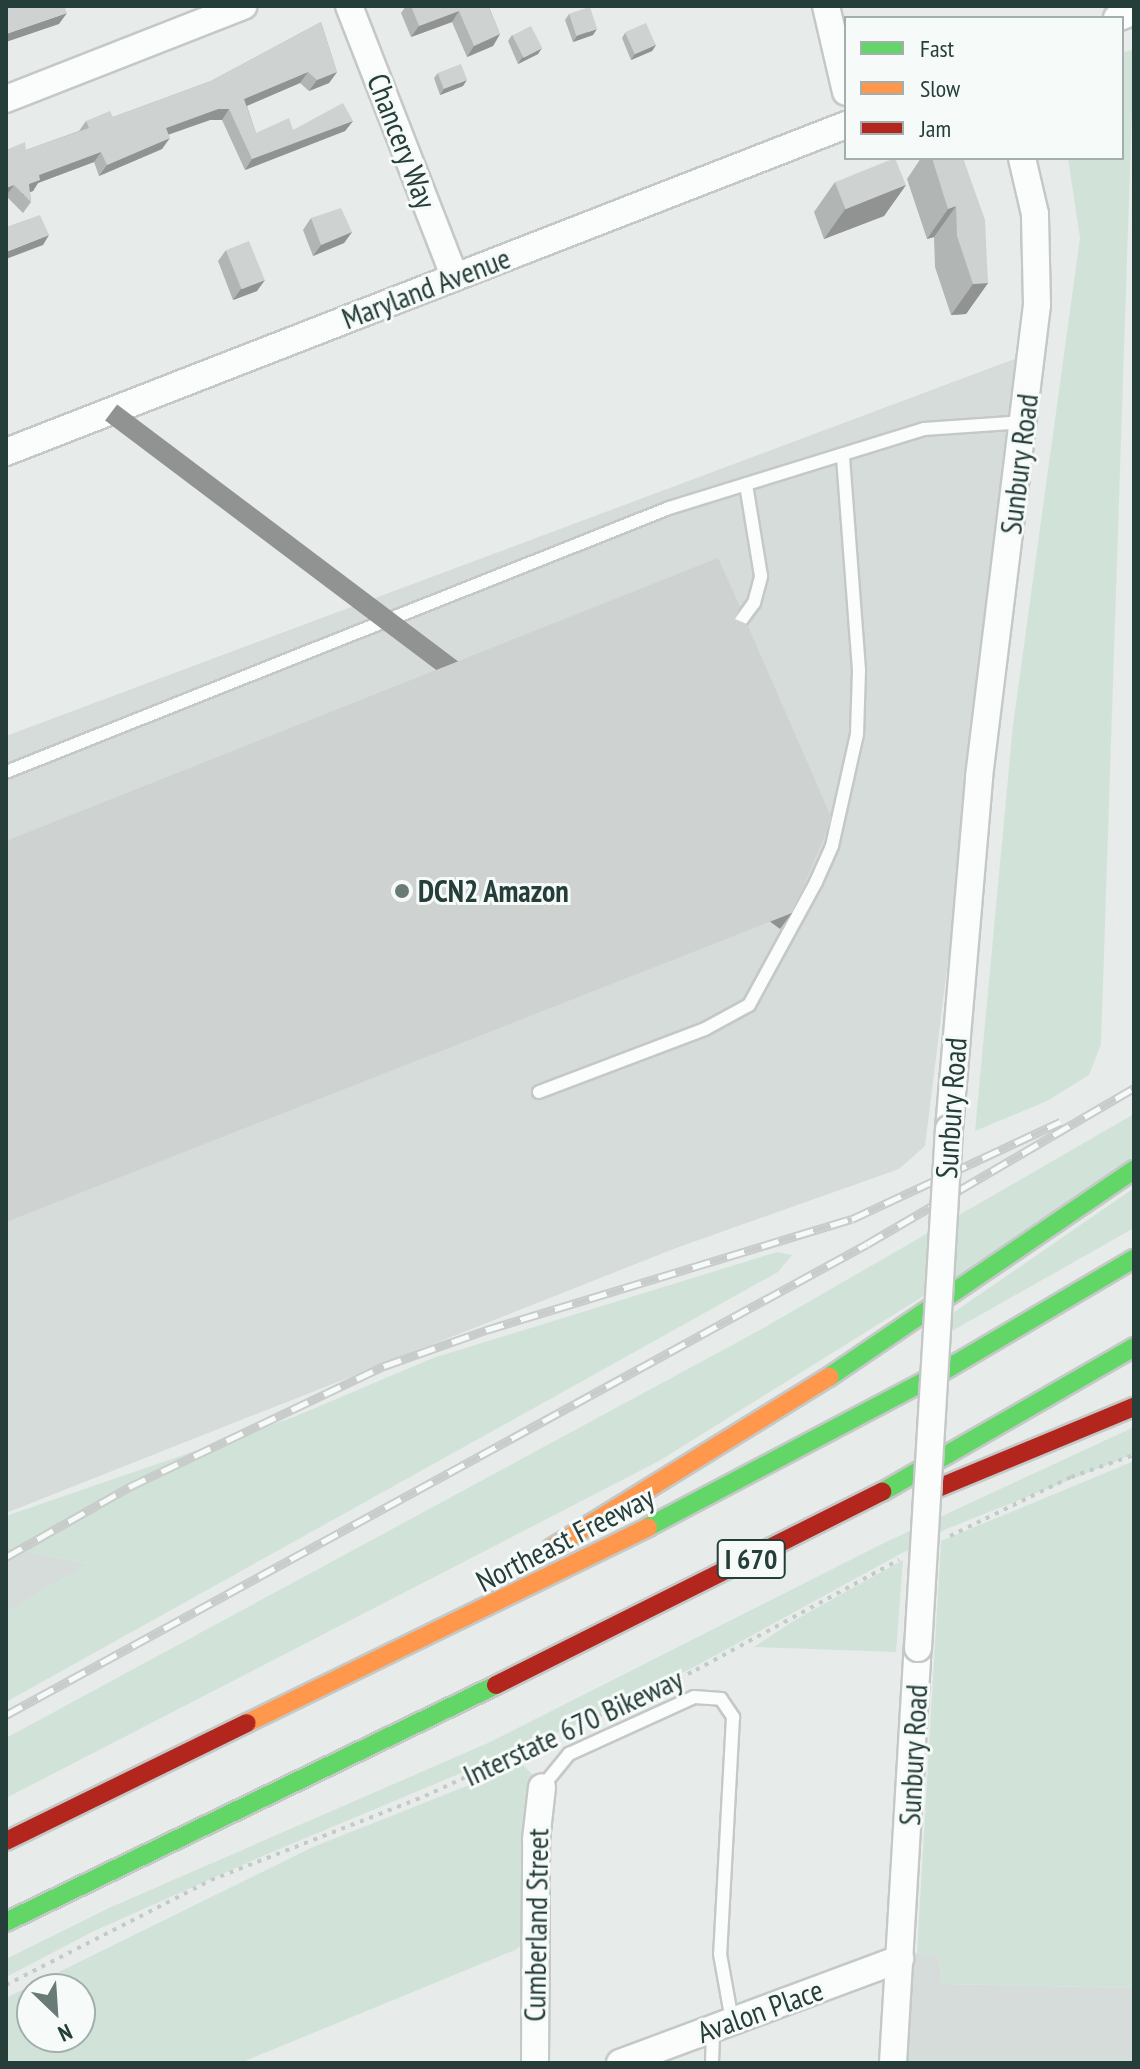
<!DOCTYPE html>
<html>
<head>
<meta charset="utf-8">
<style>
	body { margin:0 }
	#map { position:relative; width:1140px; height:2069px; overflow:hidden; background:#e7ebe9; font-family:"PT Sans Narrow",sans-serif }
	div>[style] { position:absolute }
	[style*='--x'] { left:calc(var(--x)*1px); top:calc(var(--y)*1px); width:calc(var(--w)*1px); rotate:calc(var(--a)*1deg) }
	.built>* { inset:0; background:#d5dcda }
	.green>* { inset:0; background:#d1e3d8 }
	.path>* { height:4px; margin-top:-2px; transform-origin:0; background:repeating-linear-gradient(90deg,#c2cbc9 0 4px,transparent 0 10px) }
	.roads { filter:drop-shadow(2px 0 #c4c8c7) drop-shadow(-2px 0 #c4c8c7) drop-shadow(0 2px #c4c8c7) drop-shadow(0 -2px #c4c8c7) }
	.lane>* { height:12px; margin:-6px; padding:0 6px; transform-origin:6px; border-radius:6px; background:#fbfcfc }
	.street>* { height:26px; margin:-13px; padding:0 13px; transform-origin:13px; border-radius:13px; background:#fbfcfc }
	.fast>* { height:18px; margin:-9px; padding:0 9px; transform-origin:9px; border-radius:9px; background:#63d668 }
	.slow>* { height:18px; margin:-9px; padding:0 9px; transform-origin:9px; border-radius:9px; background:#ff974d }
	.jam>* { height:18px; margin:-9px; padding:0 9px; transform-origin:9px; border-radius:9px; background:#b3261e }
	.rail>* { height:9px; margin-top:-4.5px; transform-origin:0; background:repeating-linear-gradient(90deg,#f6faf8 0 18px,#c8cccb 0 36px); box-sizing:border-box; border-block:2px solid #c8cccb }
	.bridges { filter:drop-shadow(2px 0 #c4c8c7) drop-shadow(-2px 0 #c4c8c7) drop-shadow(0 2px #c4c8c7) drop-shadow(0 -2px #c4c8c7) }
	.street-bridge>* { height:26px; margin:-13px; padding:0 13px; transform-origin:13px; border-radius:13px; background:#fbfcfc }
	.wall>* { inset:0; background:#b1b5b4 }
	.shaded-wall>* { inset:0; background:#909392; transform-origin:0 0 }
	.building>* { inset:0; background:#ced2d1; transform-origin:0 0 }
	.dots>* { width:22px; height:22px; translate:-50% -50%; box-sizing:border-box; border:4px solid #f6faf8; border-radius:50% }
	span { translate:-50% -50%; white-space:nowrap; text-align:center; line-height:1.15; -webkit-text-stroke:6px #f6faf8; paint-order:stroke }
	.shield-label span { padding:2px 6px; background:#f6faf8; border:2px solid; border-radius:6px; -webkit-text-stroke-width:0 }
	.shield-label { font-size:28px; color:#253e3a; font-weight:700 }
	.street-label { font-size:30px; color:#253e3a }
	.poi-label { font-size:30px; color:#253e3a; font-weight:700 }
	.left { translate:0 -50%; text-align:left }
	.frame { position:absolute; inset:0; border:8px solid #253e3a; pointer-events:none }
	.legend { position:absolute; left:844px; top:16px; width:280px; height:144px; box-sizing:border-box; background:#f6faf8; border:2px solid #a2afac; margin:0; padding:10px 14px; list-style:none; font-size:24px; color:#253e3a }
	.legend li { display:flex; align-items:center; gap:16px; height:40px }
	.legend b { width:40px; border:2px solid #a2afac }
	.north { position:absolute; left:16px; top:1973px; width:80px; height:80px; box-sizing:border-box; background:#f6faf8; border:2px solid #a2afac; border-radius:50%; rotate:155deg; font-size:22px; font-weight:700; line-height:32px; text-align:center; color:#253e3a }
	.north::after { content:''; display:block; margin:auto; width:28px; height:36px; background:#697b77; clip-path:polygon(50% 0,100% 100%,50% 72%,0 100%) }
</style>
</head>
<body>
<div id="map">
	<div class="built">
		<i style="clip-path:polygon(1023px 356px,925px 1146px,899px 1169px,676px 1248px,6px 1513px,6px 736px)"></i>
		<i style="clip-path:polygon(6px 1547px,88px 1564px,6px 1612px)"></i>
		<i style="clip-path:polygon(899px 1950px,939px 1957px,942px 1984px,1134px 1988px,1134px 2063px,890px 2063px)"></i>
	</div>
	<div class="green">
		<i style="clip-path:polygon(1134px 49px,1101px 1044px,1089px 1075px,1047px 1101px,975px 1131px,1013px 725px,1080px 238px,1068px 158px,1122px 158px,1122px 53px)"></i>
		<i style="clip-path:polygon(1134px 1114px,1134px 1156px,959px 1274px,659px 1461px,6px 1798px,6px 1738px,760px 1330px)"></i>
		<i style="clip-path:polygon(1134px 1188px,1134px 1228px,943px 1336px,937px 1324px)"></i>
		<i style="clip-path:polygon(777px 1252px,792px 1255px,778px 1272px,6px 1702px,6px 1612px,87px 1564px,6px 1547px,6px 1516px,294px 1417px,433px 1358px)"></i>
		<i style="clip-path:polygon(1134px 1427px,1134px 1454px,944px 1530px,694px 1667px,573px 1726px,263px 1856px,94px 1931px,6px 1977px,6px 1959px,109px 1908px,488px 1743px,886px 1542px)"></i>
		<i style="clip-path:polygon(1134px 1461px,1134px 1988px,942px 1984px,939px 1957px,917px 1953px,941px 1541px)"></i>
		<i style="clip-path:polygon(903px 1560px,896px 1652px,754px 1647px,795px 1620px)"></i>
		<i style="clip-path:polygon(evenodd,522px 1764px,538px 1780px,531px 1937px,515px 1950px,240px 2063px,6px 2063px,6px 1998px,313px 1847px,522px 1764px,32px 1989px,80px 1989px,80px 2037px,32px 2037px,32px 1989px)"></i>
	</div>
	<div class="path">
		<i style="--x:950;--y:1536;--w:135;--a:-26"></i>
		<i style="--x:1071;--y:1477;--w:67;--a:-19.2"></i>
		<i style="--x:6;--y:1985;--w:230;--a:-27.1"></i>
		<i style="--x:211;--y:1880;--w:230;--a:-21.4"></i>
		<i style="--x:425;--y:1796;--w:299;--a:-24.9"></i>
		<i style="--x:696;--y:1670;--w:231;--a:-28.5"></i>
	</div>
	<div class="roads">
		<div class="lane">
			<i style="--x:732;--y:633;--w:37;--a:-54"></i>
			<i style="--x:754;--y:603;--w:28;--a:-75"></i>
			<i style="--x:761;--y:576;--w:93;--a:-99.3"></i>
			<i style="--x:6;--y:772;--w:714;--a:-21.71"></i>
			<i style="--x:669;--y:508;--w:267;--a:-17.2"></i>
			<i style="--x:924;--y:429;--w:101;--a:-4"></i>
			<i style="--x:539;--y:1092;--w:178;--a:-20.8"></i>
			<i style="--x:705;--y:1029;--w:50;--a:-28.6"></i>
			<i style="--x:749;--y:1005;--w:140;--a:-61.4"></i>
			<i style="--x:816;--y:882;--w:39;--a:-66"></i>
			<i style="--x:832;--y:846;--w:115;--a:-77.4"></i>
			<i style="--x:857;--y:734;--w:64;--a:-88.2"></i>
			<i style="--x:859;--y:670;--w:216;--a:-94.3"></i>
			<i style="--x:542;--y:1787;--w:43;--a:-50.7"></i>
			<i style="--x:569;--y:1754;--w:137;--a:-24.5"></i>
			<i style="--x:694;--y:1697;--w:27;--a:4"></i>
			<i style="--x:721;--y:1699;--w:22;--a:56"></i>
			<i style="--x:733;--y:1717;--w:237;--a:93.1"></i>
			<i style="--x:720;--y:1954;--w:68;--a:79.8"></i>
			<i style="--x:712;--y:2063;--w:35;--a:-88"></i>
		</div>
		<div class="street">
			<i style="--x:349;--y:6;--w:290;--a:68.7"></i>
			<i style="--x:826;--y:6;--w:88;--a:76.9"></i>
			<i style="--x:1117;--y:18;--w:9;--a:-21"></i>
			<i style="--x:6;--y:99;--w:255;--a:-21.4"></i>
			<i style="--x:6;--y:452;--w:901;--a:-21.27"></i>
			<i style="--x:949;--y:1129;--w:353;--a:-85.1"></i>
			<i style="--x:979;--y:777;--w:476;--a:-83"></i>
			<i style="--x:1037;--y:305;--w:91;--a:-91.3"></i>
			<i style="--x:1035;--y:214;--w:57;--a:-103.1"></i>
			<i style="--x:535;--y:2063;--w:223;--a:-89.7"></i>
			<i style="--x:536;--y:1840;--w:53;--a:-83.5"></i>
			<i style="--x:620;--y:2063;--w:299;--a:-20.4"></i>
			<i style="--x:893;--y:2063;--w:416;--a:-86.6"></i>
		</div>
		<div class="fast">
			<i style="--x:829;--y:1377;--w:369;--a:-34.2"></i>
			<i style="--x:882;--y:1492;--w:291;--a:-29.9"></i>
			<i style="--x:648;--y:1527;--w:324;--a:-27.8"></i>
			<i style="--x:935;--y:1376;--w:231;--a:-30.5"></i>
			<i style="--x:6;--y:1922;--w:544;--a:-25.81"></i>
		</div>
		<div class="slow">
			<i style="--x:552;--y:1548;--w:326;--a:-31.7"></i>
			<i style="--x:247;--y:1723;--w:446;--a:-26"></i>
		</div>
		<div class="jam">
			<i style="--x:938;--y:1488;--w:212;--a:-22.5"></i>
			<i style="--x:496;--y:1685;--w:432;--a:-26.6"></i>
			<i style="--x:6;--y:1841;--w:268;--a:-26.1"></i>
		</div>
	</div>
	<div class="rail">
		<i style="--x:6;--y:1557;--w:142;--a:-29.6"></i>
		<i style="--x:129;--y:1487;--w:282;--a:-25.4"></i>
		<i style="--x:384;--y:1366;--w:108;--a:-19.4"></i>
		<i style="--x:486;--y:1330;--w:382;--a:-16.9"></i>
		<i style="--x:852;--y:1219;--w:230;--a:-25"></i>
		<i style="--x:6;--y:1715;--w:981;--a:-28.68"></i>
		<i style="--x:867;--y:1244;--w:309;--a:-30.3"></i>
	</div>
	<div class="bridges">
		<div class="street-bridge">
			<i style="--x:918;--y:1648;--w:520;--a:-86.58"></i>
		</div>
	</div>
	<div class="wall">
		<i style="clip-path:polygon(406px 6px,492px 6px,489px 7px,500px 34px,493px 46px,467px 57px,452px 22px,411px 37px,401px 13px)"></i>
		<i style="clip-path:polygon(569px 14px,593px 35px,573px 42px,565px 20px)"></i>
		<i style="clip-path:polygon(321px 22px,337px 72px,329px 83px,309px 91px,300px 83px,247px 106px,256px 133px,293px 130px,353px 121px,345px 131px,245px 170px,222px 120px,210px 120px,168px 135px,162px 149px,99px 176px,94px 162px,38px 183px,33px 191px,30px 192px,31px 202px,23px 213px,6px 196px,6px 150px,26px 150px,79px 131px,86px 121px,113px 117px,211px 81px)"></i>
		<i style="clip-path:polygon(625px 33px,656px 45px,652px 51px,631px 60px,622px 38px)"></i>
		<i style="clip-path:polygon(512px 35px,538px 54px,518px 64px,508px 41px)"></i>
		<i style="clip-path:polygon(438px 73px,463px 86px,440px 95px,434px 78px)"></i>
		<i style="clip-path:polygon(921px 158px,963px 158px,988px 283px,966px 314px,951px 315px,935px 267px,934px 237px,927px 239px,907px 179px)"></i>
		<i style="clip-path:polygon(835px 182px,906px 185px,884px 216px,824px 239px,814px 212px)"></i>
		<i style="clip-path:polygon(311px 218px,352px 232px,344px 243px,313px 256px,303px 230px)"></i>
		<i style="clip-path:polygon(226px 250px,257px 291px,233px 300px,218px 261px)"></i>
	</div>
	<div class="shaded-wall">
		<i style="clip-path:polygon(459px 11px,452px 22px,411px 37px,419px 26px)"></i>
		<i style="clip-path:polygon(67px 13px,59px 24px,6px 42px,6px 34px)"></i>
		<i style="clip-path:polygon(597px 29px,593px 35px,573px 42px,577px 36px)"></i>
		<i style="clip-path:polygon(500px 34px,493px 46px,467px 57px,474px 46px)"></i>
		<i style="clip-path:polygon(656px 45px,652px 51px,631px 60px,635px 54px)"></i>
		<i style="clip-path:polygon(542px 48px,538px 54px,518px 64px,522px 58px)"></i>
		<i style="clip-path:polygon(308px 72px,300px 83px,237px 110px,244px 99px)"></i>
		<i style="clip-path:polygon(337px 72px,329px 83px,309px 91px,317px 80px)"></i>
		<i style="clip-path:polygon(467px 80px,463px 86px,440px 95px,444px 89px)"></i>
		<i style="clip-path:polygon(218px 109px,229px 109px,222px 120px,210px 120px,158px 138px,166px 128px)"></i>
		<i style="clip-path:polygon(353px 121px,345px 131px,245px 170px,252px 159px)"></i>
		<i style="clip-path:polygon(170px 138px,162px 149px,99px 176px,107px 165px)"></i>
		<i style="clip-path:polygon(101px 152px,94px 162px,38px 183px,33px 191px,22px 195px,29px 184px,39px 175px)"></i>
		<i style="clip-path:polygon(14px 185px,6px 196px,6px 188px)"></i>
		<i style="clip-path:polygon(906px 185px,884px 216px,824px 239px,846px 208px)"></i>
		<i style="clip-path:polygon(956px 206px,934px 237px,927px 239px,948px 209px)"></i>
		<i style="clip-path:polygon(352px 232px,344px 243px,313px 256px,321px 245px)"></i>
		<i style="clip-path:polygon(49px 235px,43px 245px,6px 259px,6px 252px)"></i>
		<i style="clip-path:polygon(265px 280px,257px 291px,233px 300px,241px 289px)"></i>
		<i style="clip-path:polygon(988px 283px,966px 314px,951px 315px,973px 284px)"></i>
		<i style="left:792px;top:913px;width:20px;height:845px;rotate:127deg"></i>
	</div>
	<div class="building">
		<i style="clip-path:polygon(6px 6px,64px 6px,67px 13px,6px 34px)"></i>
		<i style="clip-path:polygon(411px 6px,488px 6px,500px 34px,474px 46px,459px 11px,419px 26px)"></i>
		<i style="left:590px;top:7px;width:23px;height:22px;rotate:72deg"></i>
		<i style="clip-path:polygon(321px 22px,337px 72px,317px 80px,308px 72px,244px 99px,256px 133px,289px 118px,293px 130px,343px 103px,353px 121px,252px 159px,229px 109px,218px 109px,166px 128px,170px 138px,107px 165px,101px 152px,39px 175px,40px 180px,29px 184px,31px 202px,14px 185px,6px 188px,6px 159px,8px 158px,6px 150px,25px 142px,26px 150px,89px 128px,86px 121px,110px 111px,113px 117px,211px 81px)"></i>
		<i style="left:646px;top:23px;width:24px;height:23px;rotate:66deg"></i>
		<i style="left:531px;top:26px;width:25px;height:21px;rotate:63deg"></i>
		<i style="left:461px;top:64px;width:17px;height:25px;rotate:69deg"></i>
		<i style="left:895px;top:158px;width:29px;height:65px;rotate:68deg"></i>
		<i style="clip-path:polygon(932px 158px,963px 158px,985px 220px,988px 283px,973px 284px,957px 236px,956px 206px,948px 209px)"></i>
		<i style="clip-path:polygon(341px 208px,352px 232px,321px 245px,311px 218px)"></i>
		<i style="clip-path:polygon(40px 215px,49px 235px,6px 252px,6px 227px)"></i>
		<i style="left:249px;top:241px;width:42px;height:25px;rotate:68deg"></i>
		<i style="clip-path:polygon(718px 558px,740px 607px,735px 619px,747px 624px,832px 819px,792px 913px,6px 1222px,6px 841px)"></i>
	</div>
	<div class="dots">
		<i style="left:402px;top:891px;background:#697b77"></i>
	</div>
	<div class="shield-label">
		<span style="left:751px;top:1559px">I 670</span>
	</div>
	<div class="street-label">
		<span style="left:402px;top:141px;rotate:69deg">Chancery Way</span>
		<span style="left:426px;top:288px;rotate:-21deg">Maryland Avenue</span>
		<span style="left:1019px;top:464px;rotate:-83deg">Sunbury Road</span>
		<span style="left:951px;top:1108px;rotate:-86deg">Sunbury Road</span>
		<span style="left:565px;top:1539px;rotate:-27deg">Northeast Freeway</span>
		<span style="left:573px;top:1727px;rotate:-25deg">Interstate 670 Bikeway</span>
		<span style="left:913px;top:1755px;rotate:-87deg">Sunbury Road</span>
		<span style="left:536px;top:1925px;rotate:-89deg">Cumberland Street</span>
		<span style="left:760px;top:2011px;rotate:-20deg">Avalon Place</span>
	</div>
	<div class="poi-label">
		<span class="left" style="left:418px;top:891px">DCN2 Amazon</span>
	</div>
	<div class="frame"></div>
	<ul class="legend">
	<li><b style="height:10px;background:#63d668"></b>Fast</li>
	<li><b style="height:10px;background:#ff974d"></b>Slow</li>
	<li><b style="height:10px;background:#b3261e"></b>Jam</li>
	</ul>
	<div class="north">N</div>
</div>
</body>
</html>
